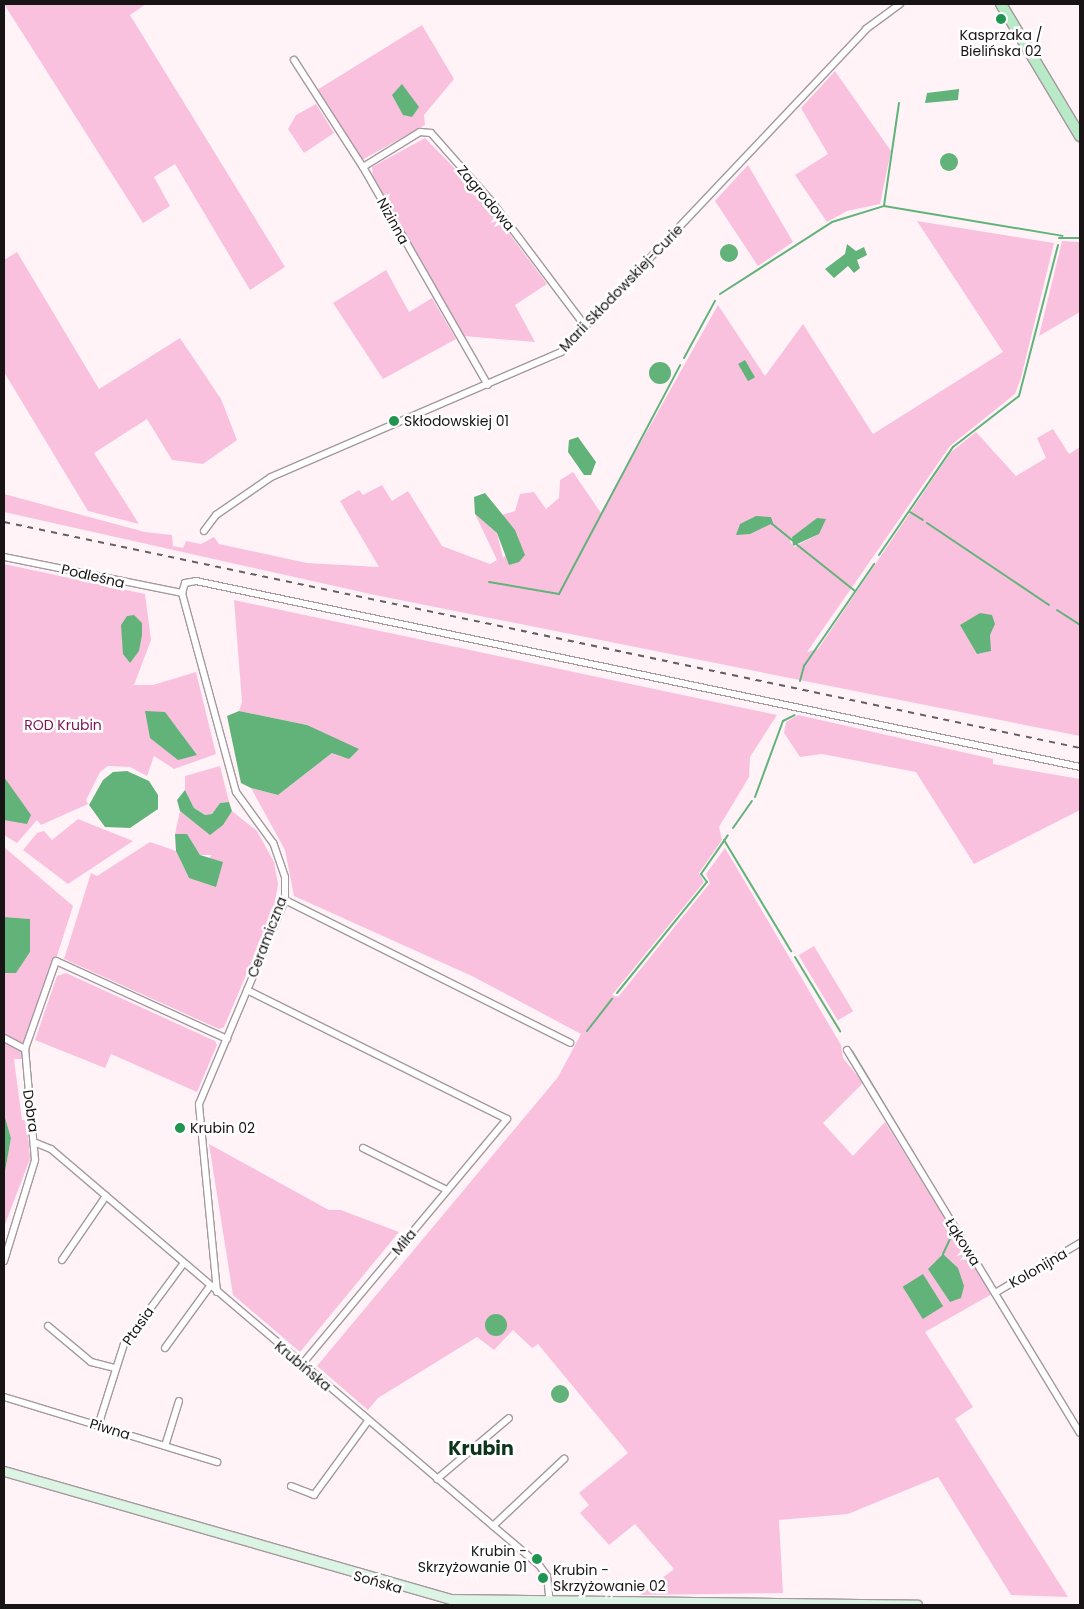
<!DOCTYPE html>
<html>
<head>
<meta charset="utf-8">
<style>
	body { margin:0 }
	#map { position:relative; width:1084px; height:1609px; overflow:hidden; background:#fff3f8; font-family:Poppins,sans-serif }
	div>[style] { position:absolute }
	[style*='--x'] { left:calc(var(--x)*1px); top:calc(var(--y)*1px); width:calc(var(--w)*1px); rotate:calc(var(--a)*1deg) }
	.green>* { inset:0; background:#fac1de; transform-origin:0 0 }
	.water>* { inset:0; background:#61b37a; transform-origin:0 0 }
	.round { border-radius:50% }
	.stream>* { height:2px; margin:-1px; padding:0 1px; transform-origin:1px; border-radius:1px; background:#61b37a }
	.roads { filter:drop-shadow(1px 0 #a4999e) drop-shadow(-1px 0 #a4999e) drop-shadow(0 1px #a4999e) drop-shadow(0 -1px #a4999e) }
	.street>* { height:6px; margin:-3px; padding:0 3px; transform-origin:3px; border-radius:3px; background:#fff }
	.secondary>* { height:9px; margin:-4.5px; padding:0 4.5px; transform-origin:4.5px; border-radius:4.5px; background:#dcf4e3 }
	.primary>* { height:10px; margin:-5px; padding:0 5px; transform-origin:5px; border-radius:5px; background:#b8eac7 }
	.rail>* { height:2px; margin-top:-1px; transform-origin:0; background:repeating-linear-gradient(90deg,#655f62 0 6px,transparent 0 12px) }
	.dots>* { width:14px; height:14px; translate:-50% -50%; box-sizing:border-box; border:2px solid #fff; border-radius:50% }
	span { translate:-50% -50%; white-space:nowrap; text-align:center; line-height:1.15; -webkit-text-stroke:5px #fff; paint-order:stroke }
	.poi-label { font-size:14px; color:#181416 }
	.left { translate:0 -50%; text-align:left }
	.right { translate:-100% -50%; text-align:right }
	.street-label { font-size:14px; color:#181416 }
	.park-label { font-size:14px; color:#781554 }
	.district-label { font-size:19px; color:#0e331b; font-weight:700 }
	.frame { position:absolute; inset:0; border:5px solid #181416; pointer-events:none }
</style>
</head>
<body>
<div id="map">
	<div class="green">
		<i style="clip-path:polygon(4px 4px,146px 4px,130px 15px,285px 267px,250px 290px,175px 164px,154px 177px,170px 206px,143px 223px)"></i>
		<i style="clip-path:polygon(422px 25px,454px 79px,424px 115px,425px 125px,362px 160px,317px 90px)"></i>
		<i style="clip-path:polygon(835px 71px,891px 151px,880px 204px,847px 211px,827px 222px,795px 175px,828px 154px,801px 108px)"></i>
		<i style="clip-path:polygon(316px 104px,334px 133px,304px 153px,288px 129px,296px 115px)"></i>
		<i style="clip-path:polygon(425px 138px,478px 192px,547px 284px,515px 305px,535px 342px,463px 336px,373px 178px,372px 167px)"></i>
		<i style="clip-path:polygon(748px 165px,793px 242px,758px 266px,715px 201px)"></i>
		<i style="clip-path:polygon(evenodd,917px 221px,1054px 243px,1021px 378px,1015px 394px,950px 446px,807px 652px,818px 649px,951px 452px,976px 432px,1016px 476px,1046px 458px,1037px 438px,1053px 429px,1069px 454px,1080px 447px,1080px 736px,375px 595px,4px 512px,4px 494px,145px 532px,172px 535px,173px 546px,183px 548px,186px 541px,201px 544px,214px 537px,219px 544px,307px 563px,379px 567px,340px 501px,359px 490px,363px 495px,382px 485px,392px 501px,408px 491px,442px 546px,490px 564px,497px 560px,475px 514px,497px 533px,503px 558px,519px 542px,502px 515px,515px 511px,520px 494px,534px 492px,546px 509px,559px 498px,560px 480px,573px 472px,601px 513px,718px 305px,765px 376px,803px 324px,873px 434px,1003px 352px,917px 221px,817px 518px,819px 534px,794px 547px,790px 541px,792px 537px,817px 518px)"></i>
		<i style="clip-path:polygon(1062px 241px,1080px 242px,1080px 312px,1039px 336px)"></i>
		<i style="clip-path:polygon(17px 252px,99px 389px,180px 338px,221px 399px,237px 440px,203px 464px,172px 460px,147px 419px,94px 453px,139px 524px,88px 511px,4px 372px,4px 260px)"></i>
		<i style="clip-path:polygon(386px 270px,409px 312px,432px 298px,456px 339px,383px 379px,333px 303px)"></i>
		<i style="clip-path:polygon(4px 564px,145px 594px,151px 640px,134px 685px,153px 685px,196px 672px,216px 754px,174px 769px,154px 756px,147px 776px,130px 767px,108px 766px,100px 772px,86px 800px,88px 804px,41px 825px,37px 820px,17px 843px,4px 835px)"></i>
		<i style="clip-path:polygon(234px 600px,777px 715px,750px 757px,749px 777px,719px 827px,722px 840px,699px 873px,704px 882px,612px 995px,618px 997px,710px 883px,706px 874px,725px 848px,841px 1045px,843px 1058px,863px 1083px,823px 1123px,853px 1156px,885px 1122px,992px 1294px,925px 1332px,973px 1407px,955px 1419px,1068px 1597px,1011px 1595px,938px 1477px,848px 1514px,779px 1520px,783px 1593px,640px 1595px,674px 1569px,635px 1524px,609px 1545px,580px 1513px,589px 1505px,579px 1493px,628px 1453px,538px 1344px,532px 1348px,513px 1330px,494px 1350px,477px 1337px,378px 1398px,368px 1410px,317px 1366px,558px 1077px,581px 1034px,474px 977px,294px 896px,285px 850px,251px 788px,278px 795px,332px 753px,307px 725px,239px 711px,242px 702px)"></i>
		<i style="clip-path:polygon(798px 715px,993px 759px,993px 764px,1080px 779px,1080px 810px,974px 864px,916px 772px,822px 754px,800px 757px,784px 733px,786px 722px)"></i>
		<i style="clip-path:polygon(220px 766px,229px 802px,220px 803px,212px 814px,205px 815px,194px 808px,185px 790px,185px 776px)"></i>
		<i style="clip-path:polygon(180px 811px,210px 834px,232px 811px,257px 831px,274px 862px,278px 884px,274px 909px,224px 1027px,219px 1029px,64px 959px,91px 873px,97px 876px,150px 842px,176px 851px,189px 878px,212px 855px,200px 855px,186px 834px,175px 834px)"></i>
		<i style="clip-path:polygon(78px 819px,133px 841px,68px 884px,23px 850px,37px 833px,44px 831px,52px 840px)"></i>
		<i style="clip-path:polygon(4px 847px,73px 906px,24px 1059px,14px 1059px,22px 1120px,27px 1120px,30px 1159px,4px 1227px,4px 1177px,11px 1138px,4px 1114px,4px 973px,16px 972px,30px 952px,30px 919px,4px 917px)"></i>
		<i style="left:814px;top:946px;width:76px;height:18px;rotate:59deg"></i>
		<i style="clip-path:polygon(66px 973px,215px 1041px,217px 1045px,197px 1092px,111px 1054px,105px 1068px,35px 1040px,57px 976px)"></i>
		<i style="clip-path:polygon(209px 1144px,329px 1210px,341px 1210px,399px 1232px,300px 1352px,233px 1295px)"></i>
	</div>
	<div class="water">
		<i style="clip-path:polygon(402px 84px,419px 107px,412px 117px,403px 115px,392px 95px)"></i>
		<i style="clip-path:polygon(959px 89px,958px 100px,925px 103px,927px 93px)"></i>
		<i class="round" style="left:940px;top:153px;width:18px;height:18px"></i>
		<i style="clip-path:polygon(847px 244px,856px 251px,864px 247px,867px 255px,857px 260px,860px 268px,854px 273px,848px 266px,834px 278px,825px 269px,845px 254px)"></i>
		<i class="round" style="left:720px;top:244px;width:18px;height:18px"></i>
		<i style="left:745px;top:360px;width:20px;height:8px;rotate:60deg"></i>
		<i class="round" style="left:649px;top:362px;width:22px;height:22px"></i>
		<i style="clip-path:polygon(578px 437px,596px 462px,591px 475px,584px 475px,568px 452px,569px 440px)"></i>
		<i style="clip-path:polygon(485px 493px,515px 530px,525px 555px,519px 562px,509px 565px,497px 533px,475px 514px,474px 497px)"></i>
		<i style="clip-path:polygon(756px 516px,771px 517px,773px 523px,750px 534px,736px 535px,740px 524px)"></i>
		<i style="clip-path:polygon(817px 518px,826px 519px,819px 534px,793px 546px,792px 537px)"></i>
		<i style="clip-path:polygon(980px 613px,992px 615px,995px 624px,990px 635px,991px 651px,977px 654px,960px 625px)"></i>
		<i style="clip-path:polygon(134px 615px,142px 623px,142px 635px,139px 651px,130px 663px,123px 654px,121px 625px,127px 616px)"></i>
		<i style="clip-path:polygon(145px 711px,165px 712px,197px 755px,178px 760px,150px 738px)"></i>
		<i style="clip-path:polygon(239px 711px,307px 725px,359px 749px,349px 759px,332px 753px,278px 795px,251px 788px,241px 783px,227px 716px)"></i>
		<i style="clip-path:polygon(127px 771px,149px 781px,158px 795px,158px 809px,130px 828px,105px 827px,89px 805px,103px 780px,113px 772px)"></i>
		<i style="clip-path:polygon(4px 777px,31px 815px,27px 824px,4px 820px)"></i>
		<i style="clip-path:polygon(185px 790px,194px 808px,205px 815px,212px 814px,220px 803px,229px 802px,232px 811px,223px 825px,210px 835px,180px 811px,177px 800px)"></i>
		<i style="clip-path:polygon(175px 834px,187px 834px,200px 855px,223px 862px,216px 887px,189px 878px,176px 851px)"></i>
		<i style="clip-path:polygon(4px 917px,30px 919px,30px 952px,16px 973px,4px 973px)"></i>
		<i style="clip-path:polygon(4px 1114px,11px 1138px,4px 1177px)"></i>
		<i style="clip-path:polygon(943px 1254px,958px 1268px,964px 1286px,961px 1298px,950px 1302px,928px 1269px)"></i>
		<i style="left:923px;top:1274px;width:38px;height:24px;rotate:58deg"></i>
		<i class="round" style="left:485px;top:1314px;width:22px;height:22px"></i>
		<i class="round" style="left:551px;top:1385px;width:18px;height:18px"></i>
	</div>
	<div class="stream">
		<i style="--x:899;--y:103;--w:104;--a:98.3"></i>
		<i style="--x:884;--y:206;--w:181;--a:9.5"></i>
		<i style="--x:1059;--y:238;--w:21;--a:0"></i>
		<i style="--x:720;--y:294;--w:133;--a:-32.7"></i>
		<i style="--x:832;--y:222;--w:54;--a:-17.1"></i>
		<i style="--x:684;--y:358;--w:65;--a:-61.5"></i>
		<i style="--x:910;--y:512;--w:15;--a:32"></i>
		<i style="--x:771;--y:523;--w:28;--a:39"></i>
		<i style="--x:927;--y:523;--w:147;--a:33.9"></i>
		<i style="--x:796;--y:544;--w:75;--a:38.5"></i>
		<i style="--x:879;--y:555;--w:131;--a:-55.6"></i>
		<i style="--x:953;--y:447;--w:83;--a:-37.7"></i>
		<i style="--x:1019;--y:396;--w:156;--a:-75.5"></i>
		<i style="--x:489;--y:582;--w:71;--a:9.7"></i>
		<i style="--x:559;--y:594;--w:259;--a:-62.1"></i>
		<i style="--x:1057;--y:610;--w:27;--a:33"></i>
		<i style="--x:800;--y:681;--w:16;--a:-75"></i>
		<i style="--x:804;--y:666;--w:124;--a:-55.5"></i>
		<i style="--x:755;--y:797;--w:81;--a:-69.8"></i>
		<i style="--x:783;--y:721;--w:13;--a:-27"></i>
		<i style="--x:733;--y:828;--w:33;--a:-55"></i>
		<i style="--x:724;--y:840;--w:130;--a:58.9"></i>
		<i style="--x:795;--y:957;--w:87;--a:58.7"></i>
		<i style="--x:617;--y:993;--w:143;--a:-51"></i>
		<i style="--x:707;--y:882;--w:10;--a:-127"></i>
		<i style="--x:701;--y:874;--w:47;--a:-55.3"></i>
		<i style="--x:587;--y:1031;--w:41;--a:-52"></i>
		<i style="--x:852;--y:1051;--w:144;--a:59"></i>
		<i style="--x:943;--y:1254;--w:26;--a:-65"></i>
	</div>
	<div class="roads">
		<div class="street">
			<i style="--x:294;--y:60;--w:127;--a:57.2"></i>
			<i style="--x:363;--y:167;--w:251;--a:60.2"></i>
			<i style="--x:363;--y:167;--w:67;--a:-31.6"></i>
			<i style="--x:420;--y:132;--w:11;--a:5"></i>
			<i style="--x:431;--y:133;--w:92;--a:48.5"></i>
			<i style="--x:492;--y:202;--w:156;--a:53.1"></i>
			<i style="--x:204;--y:531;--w:20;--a:-53"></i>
			<i style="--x:216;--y:515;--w:67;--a:-34.6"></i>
			<i style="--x:271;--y:477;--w:316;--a:-23.3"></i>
			<i style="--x:561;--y:352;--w:444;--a:-46.6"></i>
			<i style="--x:866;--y:29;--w:42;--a:-36.3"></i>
			<i style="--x:4;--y:557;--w:182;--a:11.4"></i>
			<i style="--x:285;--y:900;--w:319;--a:26.6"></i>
			<i style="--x:247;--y:990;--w:290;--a:26.4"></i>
			<i style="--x:507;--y:1119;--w:321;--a:129.9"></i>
			<i style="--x:4;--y:1038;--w:24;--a:28"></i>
			<i style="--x:847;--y:1050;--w:448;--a:58.7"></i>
			<i style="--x:36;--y:1143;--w:16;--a:22"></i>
			<i style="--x:51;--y:1149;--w:641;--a:40.45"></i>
			<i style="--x:539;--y:1565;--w:14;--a:54"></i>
			<i style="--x:547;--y:1576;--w:27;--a:84"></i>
			<i style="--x:363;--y:1148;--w:94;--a:26.6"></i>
			<i style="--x:62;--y:1260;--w:78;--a:-55.5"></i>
			<i style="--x:4;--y:1261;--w:106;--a:-72.9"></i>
			<i style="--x:35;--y:1160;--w:111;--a:-95.1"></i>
			<i style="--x:25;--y:1049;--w:93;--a:-70.6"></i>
			<i style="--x:56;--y:961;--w:188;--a:24.5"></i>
			<i style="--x:217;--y:1292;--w:189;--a:-95.5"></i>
			<i style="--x:199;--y:1104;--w:221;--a:-67.1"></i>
			<i style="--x:285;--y:900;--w:23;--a:-90"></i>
			<i style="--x:285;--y:877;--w:36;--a:-109"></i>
			<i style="--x:273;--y:843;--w:63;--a:-126"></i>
			<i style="--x:236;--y:792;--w:206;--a:-105.2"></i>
			<i style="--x:182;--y:593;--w:10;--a:-73"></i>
			<i style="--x:185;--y:583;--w:11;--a:-10"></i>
			<i style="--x:196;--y:581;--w:903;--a:11.88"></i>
			<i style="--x:995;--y:1293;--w:99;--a:-30.5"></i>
			<i style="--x:48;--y:1326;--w:56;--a:39.9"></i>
			<i style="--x:91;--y:1362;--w:25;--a:14"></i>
			<i style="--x:165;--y:1348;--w:77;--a:-54"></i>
			<i style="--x:4;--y:1397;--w:223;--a:17"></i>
			<i style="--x:98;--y:1426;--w:86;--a:-72.4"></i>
			<i style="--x:124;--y:1344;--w:101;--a:-53.5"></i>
			<i style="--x:165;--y:1446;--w:47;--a:-72.7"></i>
			<i style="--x:437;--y:1479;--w:94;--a:-40.3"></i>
			<i style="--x:291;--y:1486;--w:25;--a:21"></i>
			<i style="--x:314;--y:1495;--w:92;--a:-53.9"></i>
			<i style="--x:493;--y:1526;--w:98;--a:-43.3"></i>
		</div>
		<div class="secondary">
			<i style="--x:4;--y:1471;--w:465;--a:16"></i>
			<i style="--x:451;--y:1599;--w:466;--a:0.7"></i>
		</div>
		<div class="primary">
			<i style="--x:1001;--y:4;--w:154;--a:59.1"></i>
		</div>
	</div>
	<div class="rail">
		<i style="--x:4;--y:522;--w:1099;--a:11.86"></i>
	</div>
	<div class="dots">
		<i style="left:1001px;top:19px;background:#1f9551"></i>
		<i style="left:394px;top:421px;background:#1f9551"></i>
		<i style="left:180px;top:1128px;background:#1f9551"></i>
		<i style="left:537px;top:1559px;background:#1f9551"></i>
		<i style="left:543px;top:1578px;background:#1f9551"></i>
	</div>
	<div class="poi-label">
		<span style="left:1001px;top:43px">Kasprzaka /<br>Bielińska 02</span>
		<span class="left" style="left:404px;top:421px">Skłodowskiej 01</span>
		<span class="left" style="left:190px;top:1128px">Krubin 02</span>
		<span class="right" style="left:527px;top:1559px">Krubin -<br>Skrzyżowanie 01</span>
		<span class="left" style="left:553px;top:1578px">Krubin -<br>Skrzyżowanie 02</span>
	</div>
	<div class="street-label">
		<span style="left:486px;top:198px;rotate:50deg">Zagrodowa</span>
		<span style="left:393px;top:221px;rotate:61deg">Nizinna</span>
		<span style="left:621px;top:288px;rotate:-46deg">Marii Skłodowskiej-Curie</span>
		<span style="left:93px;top:576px;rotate:13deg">Podleśna</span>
		<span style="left:267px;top:937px;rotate:-69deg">Ceramiczna</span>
		<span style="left:31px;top:1111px;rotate:82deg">Dobra</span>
		<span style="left:404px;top:1242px;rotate:-50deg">Miła</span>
		<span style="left:963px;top:1242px;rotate:58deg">Łąkowa</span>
		<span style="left:1038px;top:1268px;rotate:-30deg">Kolonijna</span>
		<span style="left:138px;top:1326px;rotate:-55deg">Ptasia</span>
		<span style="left:303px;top:1366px;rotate:40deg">Krubińska</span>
		<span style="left:110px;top:1429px;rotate:17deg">Piwna</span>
		<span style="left:378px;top:1582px;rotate:16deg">Sońska</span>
	</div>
	<div class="park-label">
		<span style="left:63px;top:725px">ROD Krubin</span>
	</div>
	<div class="district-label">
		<span style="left:481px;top:1449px">Krubin</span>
	</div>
	<div class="frame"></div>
</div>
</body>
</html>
